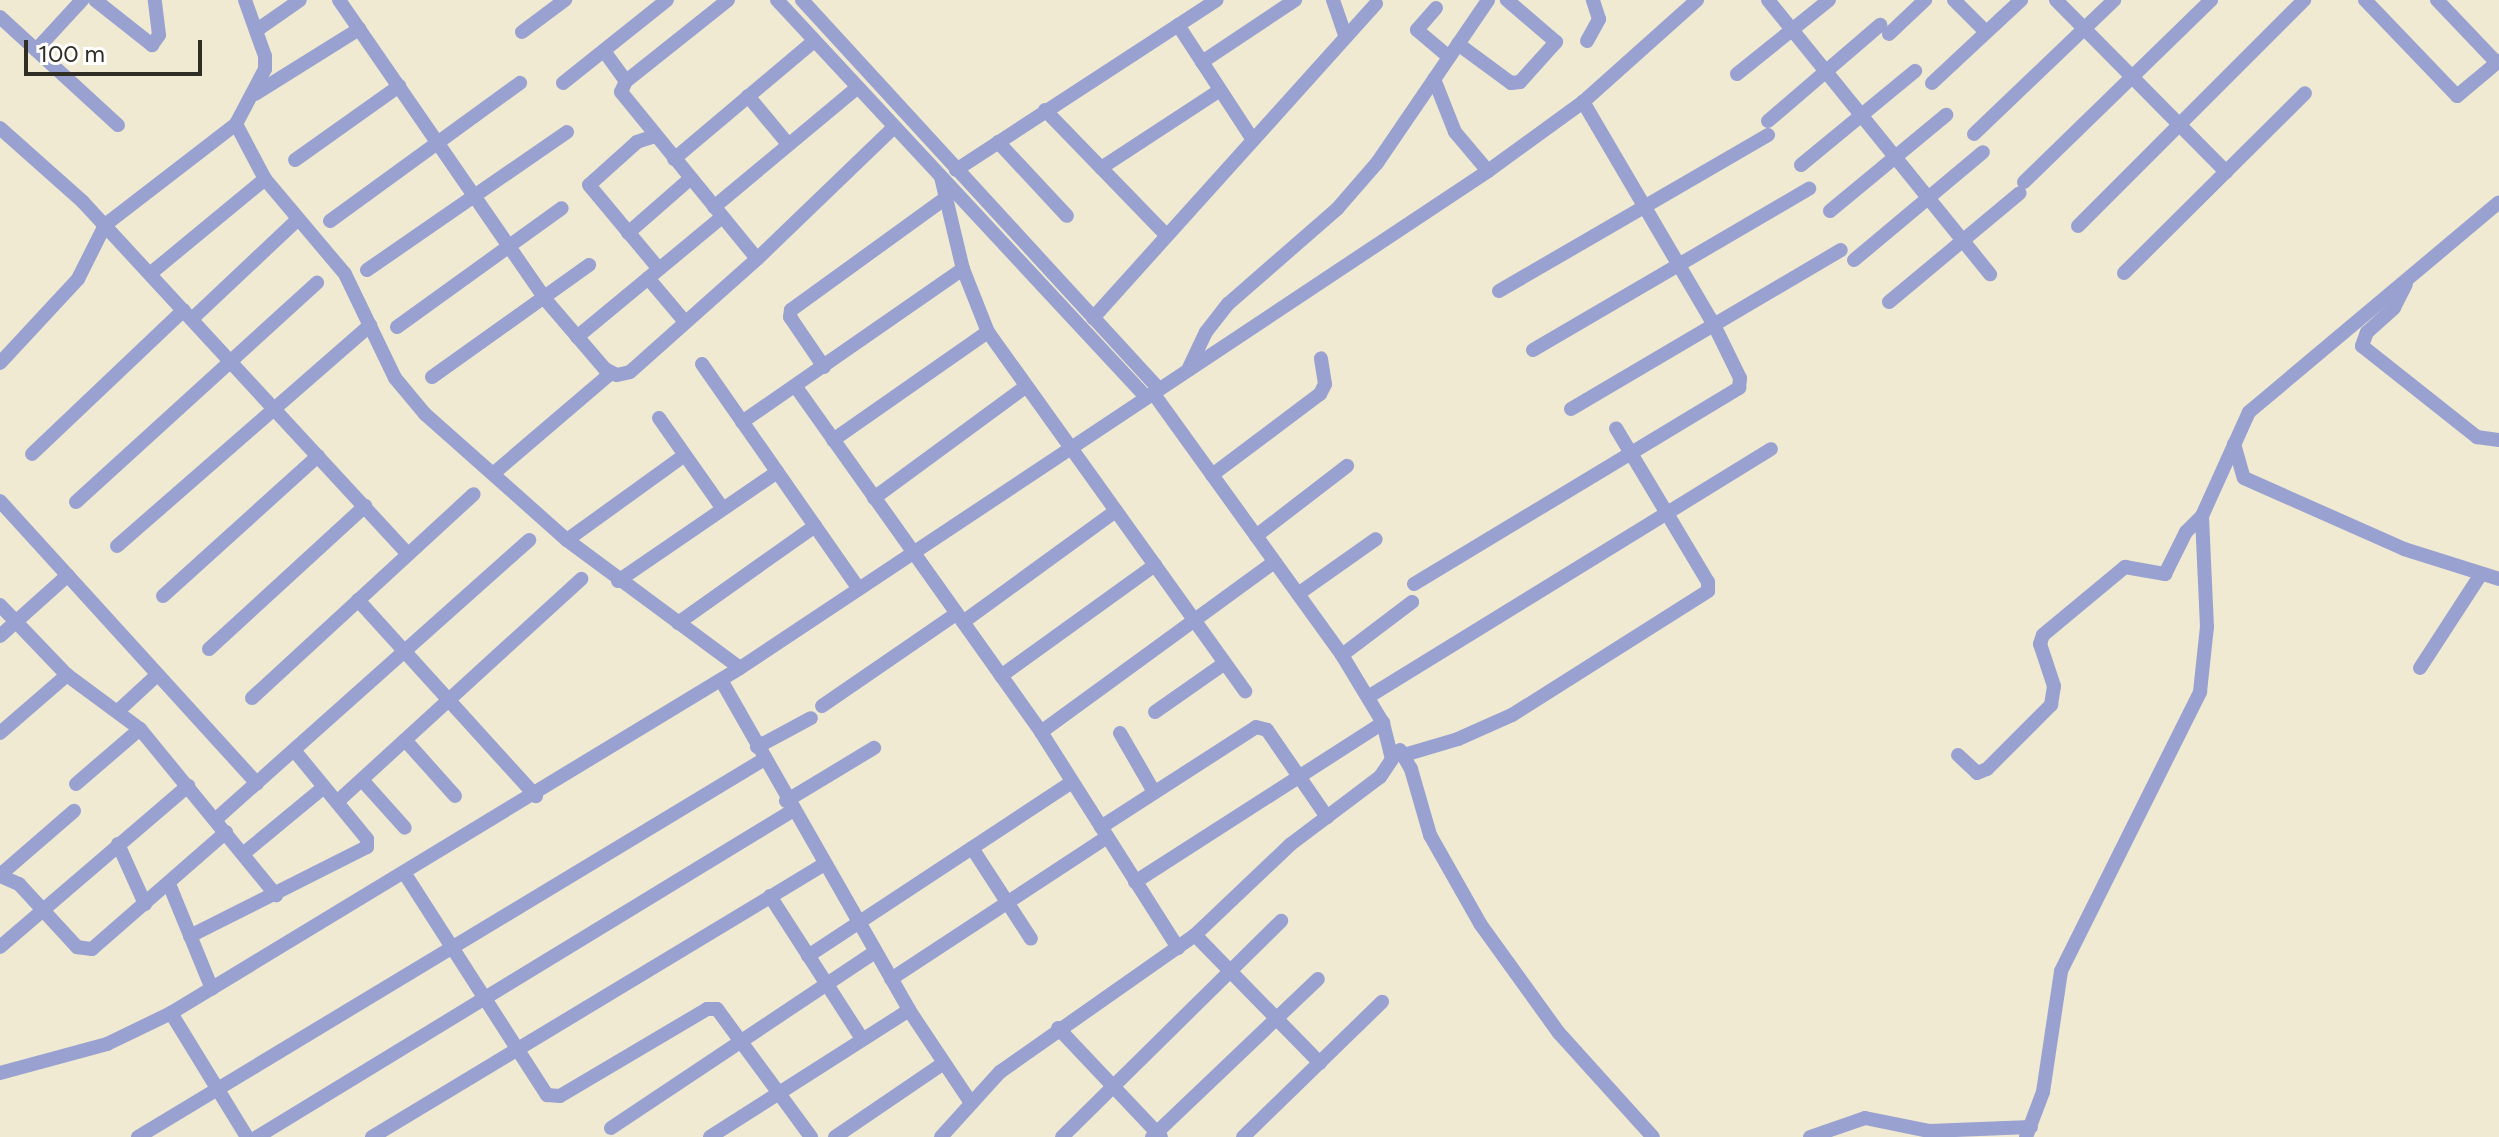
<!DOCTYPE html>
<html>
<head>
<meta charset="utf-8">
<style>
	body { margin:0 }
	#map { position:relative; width:2499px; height:1137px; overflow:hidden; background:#f1ead2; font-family:Figtree,sans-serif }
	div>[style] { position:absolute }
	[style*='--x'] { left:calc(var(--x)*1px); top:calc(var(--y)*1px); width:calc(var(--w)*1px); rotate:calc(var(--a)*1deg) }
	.minor>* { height:14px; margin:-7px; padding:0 7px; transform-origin:7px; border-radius:7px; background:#99a1d1 }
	span { translate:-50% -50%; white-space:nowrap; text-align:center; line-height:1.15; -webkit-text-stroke:8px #fff; paint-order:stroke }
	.scale { position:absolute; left:24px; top:40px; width:178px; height:36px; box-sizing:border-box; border:4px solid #2f2d24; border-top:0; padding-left:10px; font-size:24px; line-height:28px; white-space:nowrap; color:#2f2d24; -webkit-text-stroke:6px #fff; paint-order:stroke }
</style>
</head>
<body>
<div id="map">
	<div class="minor">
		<i style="--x:95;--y:0;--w:73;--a:38.3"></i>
		<i style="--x:152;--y:45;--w:12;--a:-55"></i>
		<i style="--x:159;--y:35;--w:35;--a:-97"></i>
		<i style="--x:339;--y:0;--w:363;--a:55.4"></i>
		<i style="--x:545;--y:299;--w:92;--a:49.4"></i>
		<i style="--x:605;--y:369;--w:13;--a:27"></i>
		<i style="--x:617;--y:375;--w:13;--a:-13"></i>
		<i style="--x:630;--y:372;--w:170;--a:-41.7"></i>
		<i style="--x:757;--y:259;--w:190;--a:-43.9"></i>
		<i style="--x:728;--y:0;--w:130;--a:141.5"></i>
		<i style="--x:626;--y:81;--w:12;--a:114"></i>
		<i style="--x:621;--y:92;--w:215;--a:50.8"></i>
		<i style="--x:777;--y:0;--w:542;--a:47.09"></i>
		<i style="--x:802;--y:0;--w:528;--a:47.46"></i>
		<i style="--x:1333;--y:0;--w:39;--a:71"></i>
		<i style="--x:1768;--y:0;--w:353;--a:51"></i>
		<i style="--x:1954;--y:0;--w:45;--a:45"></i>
		<i style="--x:2056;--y:0;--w:242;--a:45.3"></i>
		<i style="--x:2365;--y:0;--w:133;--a:46.2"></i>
		<i style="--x:2457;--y:96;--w:55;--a:-39.8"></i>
		<i style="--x:2437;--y:0;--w:87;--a:46.4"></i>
		<i style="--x:1436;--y:8;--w:29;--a:131"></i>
		<i style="--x:1417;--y:30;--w:42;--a:40.2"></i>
		<i style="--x:0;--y:17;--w:160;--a:42.5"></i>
		<i style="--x:1178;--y:25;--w:137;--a:56.9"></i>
		<i style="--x:257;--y:30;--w:52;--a:-34.9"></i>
		<i style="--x:522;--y:32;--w:54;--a:-36.7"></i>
		<i style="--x:1889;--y:34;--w:50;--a:-43.4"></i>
		<i style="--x:1587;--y:41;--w:25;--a:-61"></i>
		<i style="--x:1599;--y:19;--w:20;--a:-108"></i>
		<i style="--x:1458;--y:44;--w:66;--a:36.3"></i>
		<i style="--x:1511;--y:83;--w:9;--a:-6"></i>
		<i style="--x:1520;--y:82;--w:54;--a:-48"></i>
		<i style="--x:1556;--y:42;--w:65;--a:-139.4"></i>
		<i style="--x:36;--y:50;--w:68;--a:-47.4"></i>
		<i style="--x:604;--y:51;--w:37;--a:54"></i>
		<i style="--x:1202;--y:62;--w:112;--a:-33.7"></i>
		<i style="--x:1737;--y:74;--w:118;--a:-38.8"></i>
		<i style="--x:1434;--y:79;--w:57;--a:68.4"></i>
		<i style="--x:1455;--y:132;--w:51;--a:49.8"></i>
		<i style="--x:563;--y:83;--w:133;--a:-38.6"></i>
		<i style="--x:1932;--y:83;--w:122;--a:-43"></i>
		<i style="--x:255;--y:94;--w:123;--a:-32"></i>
		<i style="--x:748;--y:96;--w:62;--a:50.2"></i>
		<i style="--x:1045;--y:110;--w:175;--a:45.9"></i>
		<i style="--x:1768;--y:121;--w:148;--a:-40.6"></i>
		<i style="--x:236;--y:124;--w:62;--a:62.2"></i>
		<i style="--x:265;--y:179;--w:124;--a:49.9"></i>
		<i style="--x:345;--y:274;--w:115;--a:64.3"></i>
		<i style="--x:395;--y:378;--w:47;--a:50.2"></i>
		<i style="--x:425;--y:414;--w:190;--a:41.6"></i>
		<i style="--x:567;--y:540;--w:215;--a:36.5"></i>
		<i style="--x:0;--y:128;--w:111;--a:41.7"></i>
		<i style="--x:83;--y:202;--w:479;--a:47.3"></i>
		<i style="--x:1974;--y:134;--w:194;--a:-43.7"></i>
		<i style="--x:655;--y:136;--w:19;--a:162"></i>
		<i style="--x:637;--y:142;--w:64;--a:138.1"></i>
		<i style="--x:589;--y:185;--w:109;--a:50.2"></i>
		<i style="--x:998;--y:142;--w:101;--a:47"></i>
		<i style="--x:674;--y:159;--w:183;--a:-40.1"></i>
		<i style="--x:295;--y:160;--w:128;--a:-35.4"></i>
		<i style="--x:1801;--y:165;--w:148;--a:-39.5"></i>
		<i style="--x:1101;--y:168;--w:142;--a:-33.2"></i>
		<i style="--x:956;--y:170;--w:311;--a:-33.1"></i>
		<i style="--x:941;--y:177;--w:95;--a:76.6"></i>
		<i style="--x:963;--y:269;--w:68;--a:68.4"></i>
		<i style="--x:988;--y:332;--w:442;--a:54.4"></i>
		<i style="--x:2024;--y:182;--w:261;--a:-44.2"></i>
		<i style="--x:714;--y:207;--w:186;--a:-39.8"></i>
		<i style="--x:1830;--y:211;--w:151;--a:-39.6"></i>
		<i style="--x:330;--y:221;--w:235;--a:-36"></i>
		<i style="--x:2078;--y:226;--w:320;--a:-45"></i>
		<i style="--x:628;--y:233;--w:82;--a:-41.1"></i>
		<i style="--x:1854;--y:260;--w:168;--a:-39.9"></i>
		<i style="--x:367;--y:270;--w:243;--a:-34.6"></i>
		<i style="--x:151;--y:273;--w:148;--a:-39.5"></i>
		<i style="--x:2124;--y:273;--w:255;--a:-44.8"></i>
		<i style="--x:648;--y:278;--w:57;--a:49.9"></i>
		<i style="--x:2406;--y:284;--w:27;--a:117"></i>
		<i style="--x:2394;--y:308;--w:36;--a:138"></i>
		<i style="--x:2367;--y:332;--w:15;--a:110"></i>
		<i style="--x:2362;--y:346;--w:147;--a:38.4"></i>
		<i style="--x:2477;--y:437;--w:22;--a:8"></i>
		<i style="--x:1499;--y:291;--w:311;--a:-30.1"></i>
		<i style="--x:1889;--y:302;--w:170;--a:-39.8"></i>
		<i style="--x:1093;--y:318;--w:423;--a:-48"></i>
		<i style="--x:192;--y:319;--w:146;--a:-43.3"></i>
		<i style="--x:397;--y:327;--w:203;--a:-35.8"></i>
		<i style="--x:577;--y:337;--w:188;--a:-39.6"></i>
		<i style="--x:1533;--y:350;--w:320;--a:-30.3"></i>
		<i style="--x:0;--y:363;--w:115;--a:-47.1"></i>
		<i style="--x:78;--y:279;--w:60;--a:-63.4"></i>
		<i style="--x:105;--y:225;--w:165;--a:-37.6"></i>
		<i style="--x:236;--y:124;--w:62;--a:-62.2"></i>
		<i style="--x:265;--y:69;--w:13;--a:-90"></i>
		<i style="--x:265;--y:56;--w:59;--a:-109.7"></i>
		<i style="--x:702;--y:364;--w:274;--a:55.1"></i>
		<i style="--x:824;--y:367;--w:60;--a:-124.2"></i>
		<i style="--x:790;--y:317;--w:7;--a:-82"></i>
		<i style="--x:791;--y:310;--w:191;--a:-35.9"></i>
		<i style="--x:1188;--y:370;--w:42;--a:-64.7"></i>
		<i style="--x:1206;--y:332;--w:36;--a:-52"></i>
		<i style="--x:1228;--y:304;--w:145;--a:-41.1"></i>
		<i style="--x:1337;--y:209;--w:61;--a:-49"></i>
		<i style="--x:1377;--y:163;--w:197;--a:-55.7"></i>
		<i style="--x:432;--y:377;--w:193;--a:-35.5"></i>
		<i style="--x:796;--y:387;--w:423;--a:54.6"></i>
		<i style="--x:1041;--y:732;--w:256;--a:57.6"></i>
		<i style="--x:1571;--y:409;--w:313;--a:-30.5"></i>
		<i style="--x:659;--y:418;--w:111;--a:54.9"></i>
		<i style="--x:742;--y:422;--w:269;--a:-34.7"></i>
		<i style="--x:833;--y:440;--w:189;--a:-34.9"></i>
		<i style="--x:2234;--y:444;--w:35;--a:74"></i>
		<i style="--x:2244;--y:478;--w:175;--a:23.9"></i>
		<i style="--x:2404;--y:549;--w:100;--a:17.5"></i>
		<i style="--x:32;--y:454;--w:209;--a:-43.5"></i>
		<i style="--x:494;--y:473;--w:154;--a:-40.5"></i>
		<i style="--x:1212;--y:475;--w:135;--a:-36.9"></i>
		<i style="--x:1320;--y:394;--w:11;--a:-63"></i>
		<i style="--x:1325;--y:384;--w:26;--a:-99"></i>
		<i style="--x:874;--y:498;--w:187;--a:-36.3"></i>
		<i style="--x:0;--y:501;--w:382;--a:47.7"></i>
		<i style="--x:76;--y:502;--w:326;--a:-42.3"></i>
		<i style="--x:1256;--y:536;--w:115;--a:-37.6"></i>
		<i style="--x:567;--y:540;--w:145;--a:-35.8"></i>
		<i style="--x:117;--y:546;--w:336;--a:-41.1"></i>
		<i style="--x:618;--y:581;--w:193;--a:-34.4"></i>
		<i style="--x:1414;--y:584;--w:380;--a:-31.1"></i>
		<i style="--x:1739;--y:388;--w:10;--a:-84"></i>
		<i style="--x:1740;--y:378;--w:59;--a:-116.1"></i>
		<i style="--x:1714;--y:325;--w:259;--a:-120.4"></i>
		<i style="--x:1298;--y:594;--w:95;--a:-35.2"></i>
		<i style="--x:163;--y:596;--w:209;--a:-42.1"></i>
		<i style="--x:358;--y:600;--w:265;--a:47.8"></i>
		<i style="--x:0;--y:605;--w:97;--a:46.3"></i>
		<i style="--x:67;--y:675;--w:91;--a:36.5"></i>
		<i style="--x:140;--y:729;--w:215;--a:50.7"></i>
		<i style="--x:963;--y:622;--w:189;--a:-36"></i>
		<i style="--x:678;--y:623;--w:168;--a:-35.3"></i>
		<i style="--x:0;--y:636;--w:91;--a:-41.9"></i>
		<i style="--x:209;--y:649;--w:212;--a:-42.5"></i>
		<i style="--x:1342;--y:655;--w:88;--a:-37.1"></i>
		<i style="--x:2420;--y:668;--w:112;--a:-57"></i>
		<i style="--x:1001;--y:676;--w:190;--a:-35.8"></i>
		<i style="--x:721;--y:680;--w:380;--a:60.3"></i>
		<i style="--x:909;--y:1010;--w:112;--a:56.3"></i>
		<i style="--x:1368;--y:697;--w:473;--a:-31.6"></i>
		<i style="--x:252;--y:698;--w:301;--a:-42.6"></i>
		<i style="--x:822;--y:706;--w:163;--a:-34.5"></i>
		<i style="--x:118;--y:711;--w:53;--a:-42.7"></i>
		<i style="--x:1155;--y:712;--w:85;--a:-35"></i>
		<i style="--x:1041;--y:732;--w:288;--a:-36.1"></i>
		<i style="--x:0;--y:733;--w:89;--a:-40.9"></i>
		<i style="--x:1120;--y:733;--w:68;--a:60"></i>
		<i style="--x:405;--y:740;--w:75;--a:48.2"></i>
		<i style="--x:757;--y:747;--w:61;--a:-28.2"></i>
		<i style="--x:1400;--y:750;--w:22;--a:60"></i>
		<i style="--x:1411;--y:769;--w:69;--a:73.9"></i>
		<i style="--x:1430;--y:835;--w:103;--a:60.5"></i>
		<i style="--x:1481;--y:925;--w:133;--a:54.2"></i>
		<i style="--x:1559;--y:1033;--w:140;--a:47.9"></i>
		<i style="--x:1404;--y:755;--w:56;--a:-16.5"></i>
		<i style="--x:1458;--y:739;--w:59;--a:-24"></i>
		<i style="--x:1512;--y:715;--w:232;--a:-32.3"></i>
		<i style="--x:1708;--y:591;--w:9;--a:-90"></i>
		<i style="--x:1708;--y:582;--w:179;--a:-120.9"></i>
		<i style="--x:1958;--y:755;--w:26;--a:43"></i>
		<i style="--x:1977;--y:773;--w:11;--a:-22"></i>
		<i style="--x:1987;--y:769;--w:91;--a:-45"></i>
		<i style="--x:2051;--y:705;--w:19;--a:-81"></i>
		<i style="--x:2054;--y:686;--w:44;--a:-108.4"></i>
		<i style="--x:2040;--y:644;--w:9;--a:-72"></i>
		<i style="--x:2043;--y:635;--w:107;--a:-39.7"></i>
		<i style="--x:2125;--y:567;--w:41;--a:9.9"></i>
		<i style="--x:2165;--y:574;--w:47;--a:-63.4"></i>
		<i style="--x:2186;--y:532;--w:23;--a:-45"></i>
		<i style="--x:362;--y:780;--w:64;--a:48.1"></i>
		<i style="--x:76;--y:784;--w:84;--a:-40.7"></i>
		<i style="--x:786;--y:801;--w:103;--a:-31.1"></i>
		<i style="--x:337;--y:802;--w:331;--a:-42.4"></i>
		<i style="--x:215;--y:820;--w:421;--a:-41.7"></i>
		<i style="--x:1101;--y:827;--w:184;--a:-32.8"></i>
		<i style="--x:1256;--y:727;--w:11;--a:15"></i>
		<i style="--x:1267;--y:730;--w:106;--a:55.4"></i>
		<i style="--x:118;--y:844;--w:66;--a:65.8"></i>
		<i style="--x:972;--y:848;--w:108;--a:57"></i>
		<i style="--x:243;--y:854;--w:105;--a:-39.6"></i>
		<i style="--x:405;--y:874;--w:263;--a:57.3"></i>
		<i style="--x:547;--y:1095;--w:13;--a:4"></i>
		<i style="--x:560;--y:1096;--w:171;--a:-30.6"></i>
		<i style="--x:707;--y:1009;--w:10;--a:0"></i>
		<i style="--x:717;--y:1009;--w:159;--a:53.7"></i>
		<i style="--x:0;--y:875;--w:98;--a:-40.9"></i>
		<i style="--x:0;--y:876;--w:21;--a:23"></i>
		<i style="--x:19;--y:884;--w:86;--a:47.4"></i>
		<i style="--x:77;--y:947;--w:15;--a:8"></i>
		<i style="--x:92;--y:949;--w:178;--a:-41.1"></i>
		<i style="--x:1135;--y:882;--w:295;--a:-32.7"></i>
		<i style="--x:169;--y:884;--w:113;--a:67.7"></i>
		<i style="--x:770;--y:896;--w:170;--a:57.2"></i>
		<i style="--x:1195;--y:935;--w:179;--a:45.7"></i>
		<i style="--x:190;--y:936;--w:198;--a:-26.7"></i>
		<i style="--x:367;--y:847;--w:8;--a:-90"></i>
		<i style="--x:367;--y:839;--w:115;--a:-129.4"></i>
		<i style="--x:0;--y:947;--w:248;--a:-40.6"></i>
		<i style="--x:808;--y:956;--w:316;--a:-33.4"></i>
		<i style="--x:891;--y:979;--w:258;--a:-33.3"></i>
		<i style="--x:171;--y:1013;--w:145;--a:58.5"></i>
		<i style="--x:1058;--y:1028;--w:150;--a:46.6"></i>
		<i style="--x:0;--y:1073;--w:111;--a:-15.2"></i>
		<i style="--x:107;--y:1044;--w:71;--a:-25.8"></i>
		<i style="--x:171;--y:1013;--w:665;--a:-31.23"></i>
		<i style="--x:740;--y:668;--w:898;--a:-33.6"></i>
		<i style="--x:1488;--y:171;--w:117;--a:-36"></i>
		<i style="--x:1583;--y:102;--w:153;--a:-41.8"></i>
		<i style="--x:611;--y:1128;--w:317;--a:-33.7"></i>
		<i style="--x:138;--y:1137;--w:730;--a:-31.1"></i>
		<i style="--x:257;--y:1137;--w:626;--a:-31.36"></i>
		<i style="--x:372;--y:1137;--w:527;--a:-31.09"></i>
		<i style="--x:710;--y:1137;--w:236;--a:-32.5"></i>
		<i style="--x:835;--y:1137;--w:128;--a:-34.2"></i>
		<i style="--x:941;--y:1137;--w:88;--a:-47.8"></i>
		<i style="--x:1000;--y:1072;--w:238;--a:-35.1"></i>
		<i style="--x:1195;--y:935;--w:132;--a:-43.5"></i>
		<i style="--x:1291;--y:844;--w:111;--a:-37"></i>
		<i style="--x:1380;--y:777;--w:22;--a:-56"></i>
		<i style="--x:1392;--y:759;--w:37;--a:-104"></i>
		<i style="--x:1383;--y:723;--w:79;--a:-121.1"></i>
		<i style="--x:1342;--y:655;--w:323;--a:-125.8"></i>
		<i style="--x:1062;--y:1137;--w:308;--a:-44.6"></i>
		<i style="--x:1152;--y:1137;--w:229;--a:-43.6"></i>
		<i style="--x:1243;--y:1137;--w:194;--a:-44.2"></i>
		<i style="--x:1810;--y:1137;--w:58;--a:-19.1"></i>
		<i style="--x:1865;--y:1118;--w:65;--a:11.5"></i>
		<i style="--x:1929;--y:1131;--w:102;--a:-2.2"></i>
		<i style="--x:2026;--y:1137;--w:48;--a:-69.3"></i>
		<i style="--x:2043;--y:1092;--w:122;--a:-81.5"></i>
		<i style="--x:2061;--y:971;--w:312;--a:-63.5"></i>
		<i style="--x:2200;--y:692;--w:65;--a:-83.9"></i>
		<i style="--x:2207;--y:627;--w:111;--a:-92.6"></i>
		<i style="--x:2202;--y:516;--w:114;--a:-65.7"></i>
		<i style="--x:2249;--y:412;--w:326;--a:-40"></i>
	</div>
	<div class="scale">100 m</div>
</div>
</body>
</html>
